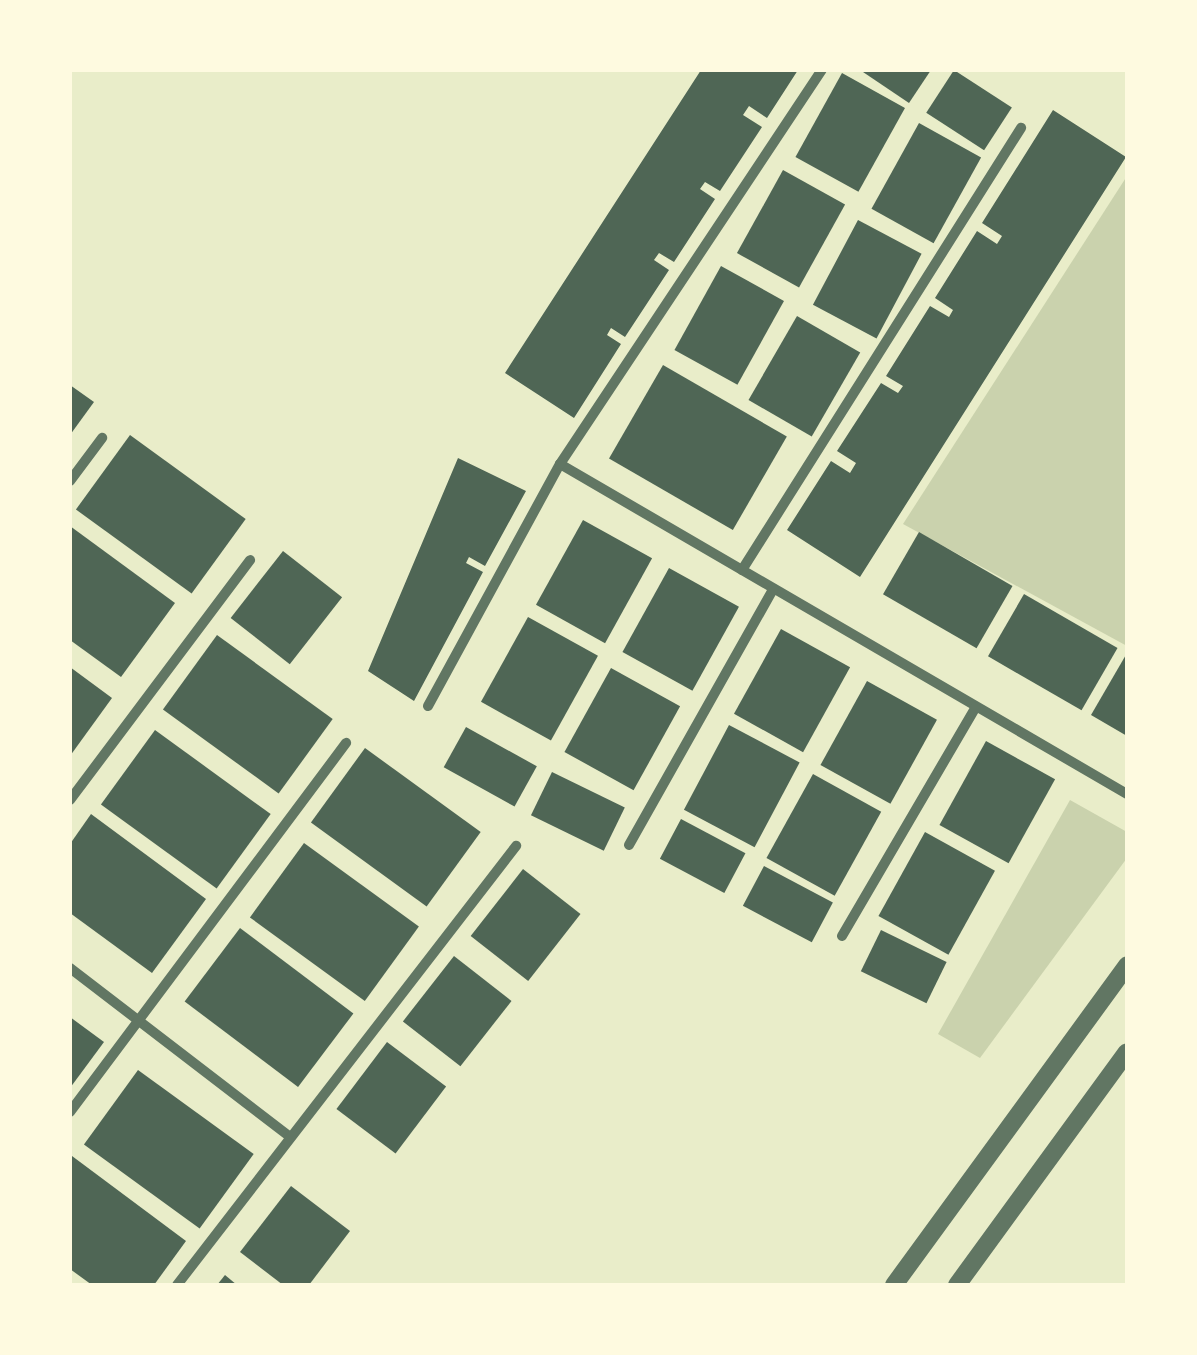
<!DOCTYPE html>
<html>
<head>
<meta charset="utf-8">
<style>
	body { margin:0 }
	#map { position:relative; width:1197px; height:1355px; overflow:hidden; background:#e9edc9; font-family:Helvetica,sans-serif }
	div>[style] { position:absolute }
	[style*='--x'] { left:calc(var(--x)*1px); top:calc(var(--y)*1px); width:calc(var(--w)*1px); rotate:calc(var(--a)*1deg) }
	.green>* { inset:0; background:#cad2ad }
	.building>* { inset:0; background:#4f6655; transform-origin:0 0 }
	.minor>* { height:10px; margin:-5px; padding:0 5px; transform-origin:5px; border-radius:5px; background:#617663 }
	.tertiary>* { height:18px; margin:-9px; padding:0 9px; transform-origin:9px; border-radius:9px; background:#617663 }
	span { translate:-50% -50%; white-space:nowrap; text-align:center; line-height:1.15; -webkit-text-stroke:10px #fefae0; paint-order:stroke }
	.frame { position:absolute; inset:0; border:72px solid #fefae0; pointer-events:none }
</style>
</head>
<body>
<div id="map">
	<div class="green">
		<i style="clip-path:polygon(1127px 176px,1127px 646px,903px 524px)"></i>
		<i style="clip-path:polygon(1070px 800px,1127px 832px,1127px 858px,980px 1058px,938px 1034px)"></i>
	</div>
	<div class="building">
		<i style="clip-path:polygon(701px 70px,798px 70px,767px 118px,749px 106px,743px 115px,762px 127px,720px 191px,705px 182px,700px 189px,715px 199px,674px 262px,659px 253px,654px 260px,669px 270px,625px 337px,611px 328px,607px 335px,621px 344px,574px 418px,505px 373px)"></i>
		<i style="clip-path:polygon(860px 70px,931px 70px,909px 103px)"></i>
		<i style="left:954px;top:70px;width:69px;height:51px;rotate:33deg"></i>
		<i style="left:842px;top:73px;width:72px;height:96px;rotate:29deg"></i>
		<i style="clip-path:polygon(1053px 110px,1126px 157px,860px 577px,787px 530px,831px 461px,850px 473px,856px 463px,837px 451px,881px 383px,898px 393px,903px 386px,886px 376px,930px 306px,949px 317px,953px 310px,935px 298px,977px 231px,997px 244px,1002px 236px,982px 223px)"></i>
		<i style="left:919px;top:123px;width:71px;height:98px;rotate:29deg"></i>
		<i style="left:783px;top:170px;width:71px;height:95px;rotate:29deg"></i>
		<i style="left:858px;top:220px;width:72px;height:96px;rotate:28deg"></i>
		<i style="left:721px;top:266px;width:72px;height:96px;rotate:29deg"></i>
		<i style="left:797px;top:316px;width:73px;height:97px;rotate:30deg"></i>
		<i style="left:663px;top:365px;width:143px;height:108px;rotate:30deg"></i>
		<i style="clip-path:polygon(70px 385px,94px 402px,70px 435px)"></i>
		<i style="left:130px;top:435px;width:143px;height:92px;rotate:36deg"></i>
		<i style="clip-path:polygon(458px 458px,526px 491px,485px 566px,469px 557px,466px 563px,483px 572px,414px 701px,368px 671px)"></i>
		<i style="left:583px;top:520px;width:79px;height:97px;rotate:29deg"></i>
		<i style="clip-path:polygon(70px 526px,175px 603px,121px 677px,70px 640px)"></i>
		<i style="left:919px;top:532px;width:108px;height:72px;rotate:30deg"></i>
		<i style="left:283px;top:551px;width:75px;height:85px;rotate:38deg"></i>
		<i style="left:669px;top:568px;width:80px;height:96px;rotate:29deg"></i>
		<i style="left:1024px;top:594px;width:108px;height:72px;rotate:30deg"></i>
		<i style="left:528px;top:617px;width:80px;height:97px;rotate:29deg"></i>
		<i style="left:781px;top:629px;width:79px;height:97px;rotate:29deg"></i>
		<i style="left:217px;top:635px;width:143px;height:92px;rotate:36deg"></i>
		<i style="clip-path:polygon(1127px 653px,1127px 736px,1091px 715px)"></i>
		<i style="clip-path:polygon(70px 667px,112px 698px,70px 756px)"></i>
		<i style="left:611px;top:668px;width:79px;height:96px;rotate:29deg"></i>
		<i style="left:867px;top:681px;width:80px;height:96px;rotate:29deg"></i>
		<i style="left:729px;top:725px;width:80px;height:96px;rotate:28deg"></i>
		<i style="left:466px;top:727px;width:81px;height:46px;rotate:29deg"></i>
		<i style="left:155px;top:730px;width:143px;height:92px;rotate:36deg"></i>
		<i style="left:986px;top:741px;width:79px;height:96px;rotate:29deg"></i>
		<i style="left:365px;top:748px;width:143px;height:92px;rotate:36deg"></i>
		<i style="left:552px;top:772px;width:81px;height:48px;rotate:26deg"></i>
		<i style="left:813px;top:774px;width:78px;height:96px;rotate:29deg"></i>
		<i style="clip-path:polygon(91px 814px,206px 899px,152px 973px,70px 913px,70px 844px)"></i>
		<i style="left:681px;top:819px;width:73px;height:45px;rotate:28deg"></i>
		<i style="left:925px;top:832px;width:80px;height:96px;rotate:29deg"></i>
		<i style="left:304px;top:843px;width:142px;height:92px;rotate:36deg"></i>
		<i style="left:764px;top:866px;width:78px;height:45px;rotate:28deg"></i>
		<i style="left:523px;top:869px;width:73px;height:85px;rotate:38deg"></i>
		<i style="left:240px;top:928px;width:142px;height:92px;rotate:37deg"></i>
		<i style="left:881px;top:930px;width:73px;height:46px;rotate:26deg"></i>
		<i style="left:454px;top:956px;width:73px;height:83px;rotate:38deg"></i>
		<i style="clip-path:polygon(70px 1017px,104px 1042px,70px 1088px)"></i>
		<i style="left:387px;top:1042px;width:74px;height:84px;rotate:37deg"></i>
		<i style="left:138px;top:1070px;width:143px;height:92px;rotate:36deg"></i>
		<i style="clip-path:polygon(72px 1156px,186px 1241px,154px 1285px,92px 1285px,70px 1269px)"></i>
		<i style="clip-path:polygon(291px 1186px,350px 1231px,309px 1285px,283px 1285px,240px 1252px)"></i>
		<i style="clip-path:polygon(225px 1275px,237px 1285px,217px 1285px)"></i>
	</div>
	<div class="minor">
		<i style="--x:560;--y:464;--w:656;--a:30.2"></i>
		<i style="--x:70;--y:481;--w:54;--a:-53.3"></i>
		<i style="--x:742;--y:570;--w:523;--a:-57.74"></i>
		<i style="--x:428;--y:706;--w:276;--a:-61.4"></i>
		<i style="--x:560;--y:464;--w:473;--a:-56.4"></i>
		<i style="--x:70;--y:800;--w:300;--a:-53.1"></i>
		<i style="--x:629;--y:845;--w:294;--a:-60.6"></i>
		<i style="--x:842;--y:936;--w:265;--a:-59.7"></i>
		<i style="--x:70;--y:968;--w:277;--a:37.5"></i>
		<i style="--x:70;--y:1112;--w:461;--a:-53.2"></i>
		<i style="--x:177;--y:1285;--w:555;--a:-52.32"></i>
	</div>
	<div class="tertiary">
		<i style="--x:894;--y:1285;--w:396;--a:-53.9"></i>
		<i style="--x:957;--y:1285;--w:288;--a:-53.9"></i>
	</div>
	<div class="frame"></div>
</div>
</body>
</html>
